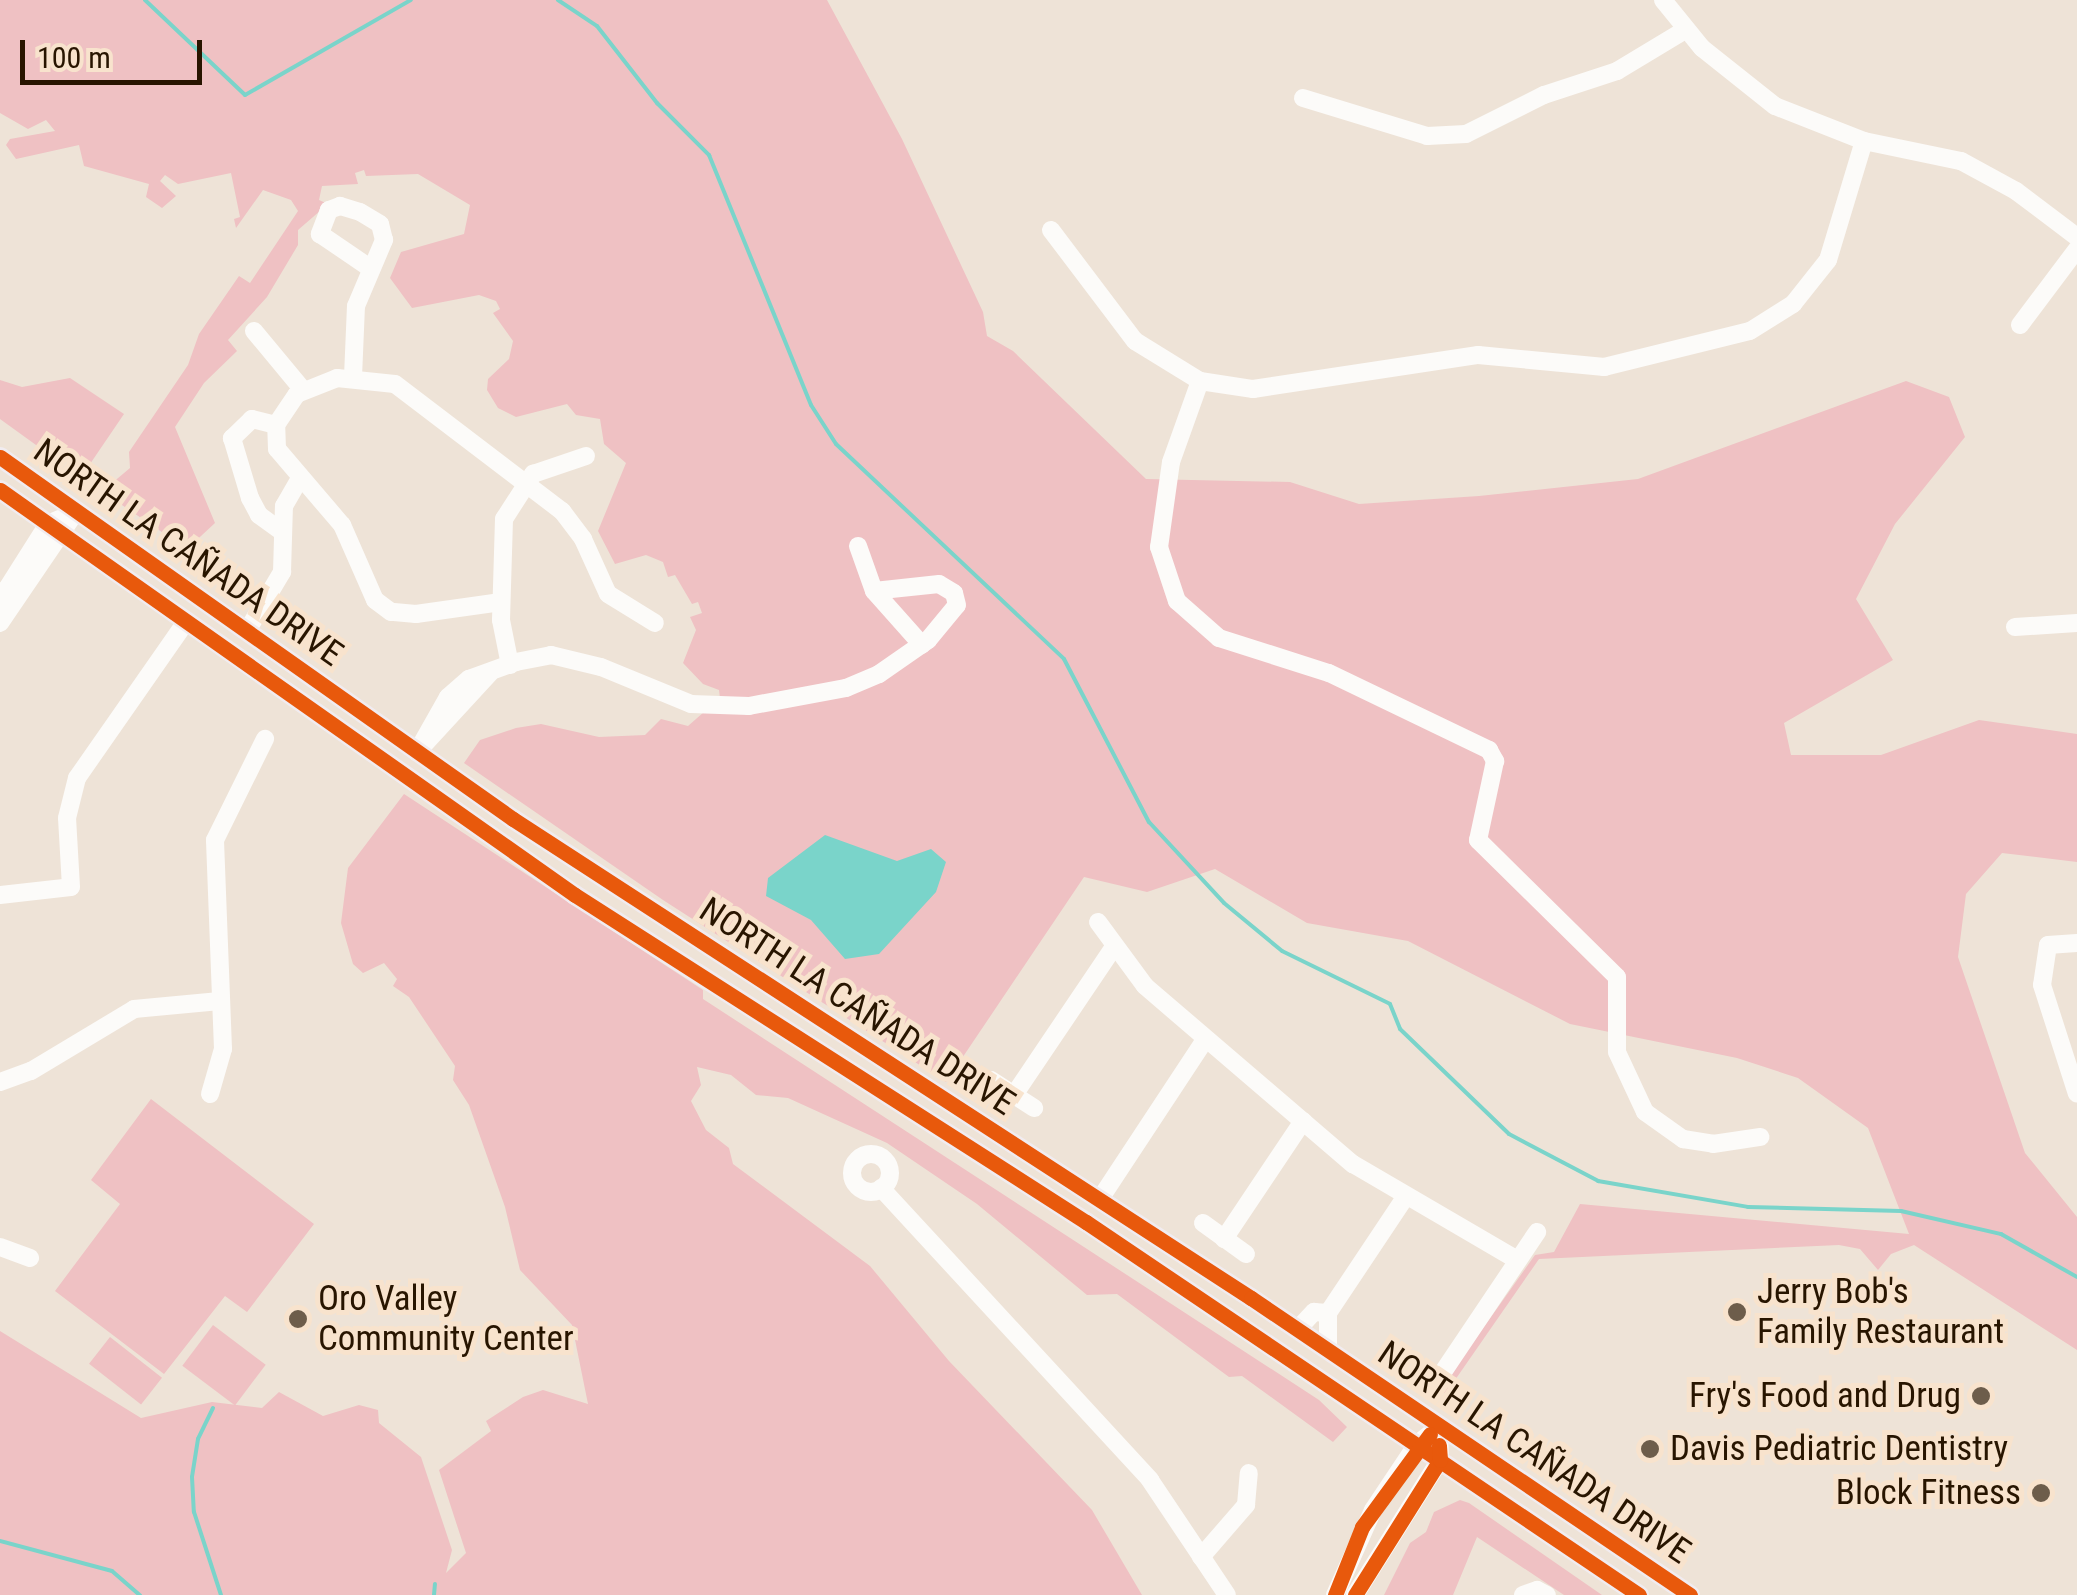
<!DOCTYPE html>
<html>
<head>
<meta charset="utf-8">
<style>
	body { margin:0 }
	#map { position:relative; width:2077px; height:1595px; overflow:hidden; background:#eee3d7; font-family:"Roboto Condensed",sans-serif }
	div>[style] { position:absolute }
	[style*='--x'] { left:calc(var(--x)*1px); top:calc(var(--y)*1px); width:calc(var(--w)*1px); rotate:calc(var(--a)*1deg) }
	.green>* { inset:0; background:#efc1c3; transform-origin:0 0 }
	.water>* { inset:0; background:#7ad4ca }
	.stream>* { height:4px; margin:-2px; padding:0 2px; transform-origin:2px; border-radius:2px; background:#7ad4ca }
	.minor>* { height:18px; margin:-9px; padding:0 9px; transform-origin:9px; border-radius:9px; background:#fcfbf9 }
	.minor>.ring { margin:-9px; padding:0; box-sizing:content-box; background:none; border:18px solid #fcfbf9; border-radius:50% }
	.major>* { height:20px; margin:-10px; padding:0 10px; transform-origin:10px; border-radius:10px; background:#f1ecf0 }
	.cycleway>* { height:15px; margin:-7.5px; padding:0 7.5px; transform-origin:7.5px; border-radius:7.5px; background:#e8590c }
	.dots>* { width:28px; height:28px; translate:-50% -50%; box-sizing:border-box; border:5px solid #f8e3cd; border-radius:50% }
	span { translate:-50% -50%; white-space:nowrap; text-align:center; line-height:1.15; -webkit-text-stroke:10px #f8e3cd; paint-order:stroke }
	.street-label { font-size:35px; color:#281500 }
	.poi-label { font-size:35px; color:#281500 }
	.left { translate:0 -50%; text-align:left }
	.right { translate:-100% -50%; text-align:right }
	.scale { position:absolute; left:20px; top:40px; width:182px; height:45px; box-sizing:border-box; border:5px solid #281500; border-top:0; padding-left:12px; font-size:30px; line-height:35px; white-space:nowrap; color:#281500; -webkit-text-stroke:8px #f8e3cd; paint-order:stroke }
</style>
</head>
<body>
<div id="map">
	<div class="green">
		<i style="clip-path:polygon(0 0,827px 0,902px 139px,983px 312px,987px 336px,1013px 351px,1146px 479px,1290px 482px,1359px 504px,1479px 496px,1638px 479px,1906px 381px,1949px 397px,1965px 437px,1895px 524px,1856px 599px,1893px 660px,1784px 723px,1791px 755px,1881px 755px,1979px 720px,2077px 734px,2077px 862px,2002px 853px,1966px 894px,1958px 957px,2025px 1153px,2077px 1217px,2077px 1350px,1914px 1245px,1891px 1254px,1878px 1270px,1860px 1249px,1839px 1245px,1539px 1259px,1446px 1393px,1437px 1393px,1535px 1255px,1554px 1252px,1580px 1204px,1909px 1234px,1868px 1128px,1798px 1078px,1737px 1058px,1570px 1024px,1408px 941px,1307px 923px,1215px 869px,1147px 892px,1084px 877px,946px 1082px,663px 900px,464px 763px,480px 740px,516px 728px,541px 724px,599px 737px,645px 735px,661px 719px,688px 726px,720px 698px,719px 690px,703px 684px,683px 663px,696px 630px,690px 617px,702px 613px,698px 602px,692px 604px,675px 575px,668px 577px,663px 562px,646px 555px,615px 564px,598px 531px,626px 463px,604px 444px,600px 419px,576px 415px,567px 404px,516px 417px,498px 408px,487px 390px,488px 379px,509px 359px,513px 341px,493px 313px,500px 309px,496px 301px,479px 295px,412px 308px,390px 278px,401px 252px,464px 234px,470px 205px,418px 174px,366px 176px,364px 170px,355px 173px,358px 184px,322px 186px,319px 200px,328px 204px,298px 230px,298px 245px,267px 297px,228px 340px,237px 351px,204px 383px,175px 427px,215px 523px,187px 549px,116px 501px,111px 484px,130px 468px,129px 452px,188px 365px,199px 334px,239px 276px,250px 283px,298px 211px,291px 200px,263px 190px,236px 228px,234px 219px,240px 217px,231px 173px,178px 184px,165px 175px,160px 181px,176px 196px,162px 208px,146px 197px,149px 184px,84px 166px,79px 145px,16px 159px,6px 145px,10px 139px,55px 131px,46px 120px,28px 129px,0 113px)"></i>
		<i style="clip-path:polygon(70px 378px,124px 414px,90px 464px,72px 453px,54px 458px,0 419px,0 380px,22px 387px)"></i>
		<i style="clip-path:polygon(404px 794px,703px 990px,703px 999px,1319px 1400px,1347px 1427px,1333px 1442px,1242px 1376px,1229px 1377px,1117px 1294px,1087px 1295px,977px 1204px,887px 1143px,788px 1098px,756px 1095px,731px 1075px,697px 1067px,701px 1085px,691px 1101px,706px 1130px,729px 1148px,733px 1164px,870px 1266px,949px 1361px,1092px 1510px,1142px 1595px,0 1595px,0 1331px,141px 1418px,212px 1402px,262px 1408px,279px 1392px,323px 1416px,359px 1405px,378px 1410px,379px 1423px,421px 1457px,452px 1550px,446px 1573px,466px 1553px,439px 1470px,491px 1431px,486px 1421px,523px 1397px,543px 1390px,588px 1404px,572px 1325px,520px 1270px,505px 1207px,469px 1105px,453px 1080px,455px 1066px,409px 997px,393px 986px,397px 979px,384px 963px,363px 973px,353px 964px,341px 923px,348px 868px)"></i>
		<i style="clip-path:polygon(151px 1099px,314px 1224px,247px 1312px,225px 1296px,164px 1374px,55px 1291px,120px 1204px,91px 1180px)"></i>
		<i style="left:213px;top:1325px;width:66px;height:51px;rotate:37deg"></i>
		<i style="left:110px;top:1337px;width:66px;height:34px;rotate:38deg"></i>
		<i style="clip-path:polygon(1460px 1500px,1469px 1503px,1602px 1595px,1564px 1595px,1477px 1537px,1453px 1595px,1384px 1595px,1410px 1543px,1426px 1532px,1434px 1512px)"></i>
	</div>
	<div class="water">
		<i style="clip-path:polygon(825px 835px,897px 861px,931px 849px,946px 862px,936px 892px,879px 954px,845px 959px,811px 920px,766px 896px,768px 878px)"></i>
	</div>
	<div class="stream">
		<i style="--x:145;--y:0;--w:138;--a:43.5"></i>
		<i style="--x:245;--y:95;--w:191;--a:-29.8"></i>
		<i style="--x:558;--y:0;--w:47;--a:33.7"></i>
		<i style="--x:597;--y:26;--w:98;--a:52.1"></i>
		<i style="--x:657;--y:103;--w:74;--a:45"></i>
		<i style="--x:709;--y:155;--w:270;--a:67.8"></i>
		<i style="--x:811;--y:405;--w:46;--a:57.3"></i>
		<i style="--x:836;--y:444;--w:313;--a:43.3"></i>
		<i style="--x:1064;--y:659;--w:184;--a:62.5"></i>
		<i style="--x:1149;--y:822;--w:110;--a:47.2"></i>
		<i style="--x:1224;--y:903;--w:75;--a:39.6"></i>
		<i style="--x:1282;--y:951;--w:120;--a:26.1"></i>
		<i style="--x:1390;--y:1004;--w:27;--a:68"></i>
		<i style="--x:1400;--y:1029;--w:151;--a:43.9"></i>
		<i style="--x:1509;--y:1134;--w:101;--a:27.8"></i>
		<i style="--x:1598;--y:1181;--w:152;--a:9.8"></i>
		<i style="--x:1748;--y:1207;--w:153;--a:1.5"></i>
		<i style="--x:1901;--y:1211;--w:103;--a:13"></i>
		<i style="--x:2001;--y:1234;--w:87;--a:29.5"></i>
		<i style="--x:213;--y:1408;--w:34;--a:116"></i>
		<i style="--x:198;--y:1439;--w:38;--a:99"></i>
		<i style="--x:192;--y:1477;--w:35;--a:87"></i>
		<i style="--x:194;--y:1512;--w:87;--a:72"></i>
		<i style="--x:0;--y:1541;--w:116;--a:15"></i>
		<i style="--x:112;--y:1571;--w:37;--a:41"></i>
		<i style="--x:434;--y:1595;--w:11;--a:-85"></i>
	</div>
	<div class="minor">
		<i style="--x:1663;--y:0;--w:62;--a:50.9"></i>
		<i style="--x:1702;--y:48;--w:93;--a:38.5"></i>
		<i style="--x:1775;--y:106;--w:96;--a:21.5"></i>
		<i style="--x:1864;--y:141;--w:99;--a:11.7"></i>
		<i style="--x:1961;--y:161;--w:63;--a:28.6"></i>
		<i style="--x:2016;--y:191;--w:76;--a:37"></i>
		<i style="--x:1303;--y:98;--w:130;--a:17"></i>
		<i style="--x:1427;--y:136;--w:39;--a:-3"></i>
		<i style="--x:1466;--y:134;--w:87;--a:-26.6"></i>
		<i style="--x:1544;--y:95;--w:77;--a:-18.2"></i>
		<i style="--x:1617;--y:71;--w:79;--a:-31.1"></i>
		<i style="--x:1051;--y:230;--w:139;--a:52.9"></i>
		<i style="--x:1135;--y:341;--w:76;--a:31.6"></i>
		<i style="--x:1200;--y:381;--w:54;--a:8.6"></i>
		<i style="--x:1253;--y:389;--w:228;--a:-8.6"></i>
		<i style="--x:1478;--y:355;--w:127;--a:5.4"></i>
		<i style="--x:1604;--y:367;--w:150;--a:-13.9"></i>
		<i style="--x:1750;--y:331;--w:51;--a:-32.1"></i>
		<i style="--x:1793;--y:304;--w:56;--a:-51.5"></i>
		<i style="--x:1828;--y:260;--w:124;--a:-73.2"></i>
		<i style="--x:2020;--y:325;--w:95;--a:-53.1"></i>
		<i style="--x:254;--y:331;--w:77;--a:50.3"></i>
		<i style="--x:353;--y:377;--w:71;--a:-87.6"></i>
		<i style="--x:356;--y:306;--w:72;--a:-67"></i>
		<i style="--x:384;--y:240;--w:16;--a:-104"></i>
		<i style="--x:380;--y:224;--w:23;--a:-149"></i>
		<i style="--x:360;--y:212;--w:21;--a:-163"></i>
		<i style="--x:340;--y:206;--w:12;--a:160"></i>
		<i style="--x:329;--y:210;--w:26;--a:111"></i>
		<i style="--x:320;--y:234;--w:60;--a:34.2"></i>
		<i style="--x:1200;--y:381;--w:86;--a:109.7"></i>
		<i style="--x:1171;--y:462;--w:86;--a:98"></i>
		<i style="--x:1159;--y:547;--w:57;--a:71.6"></i>
		<i style="--x:1177;--y:601;--w:56;--a:41.4"></i>
		<i style="--x:1219;--y:638;--w:115;--a:17.7"></i>
		<i style="--x:1329;--y:673;--w:178;--a:25.7"></i>
		<i style="--x:1489;--y:750;--w:13;--a:61"></i>
		<i style="--x:1495;--y:761;--w:81;--a:102.1"></i>
		<i style="--x:1478;--y:840;--w:195;--a:44.6"></i>
		<i style="--x:1617;--y:977;--w:75;--a:90"></i>
		<i style="--x:1617;--y:1052;--w:66;--a:65"></i>
		<i style="--x:1645;--y:1112;--w:47;--a:35.4"></i>
		<i style="--x:1683;--y:1139;--w:30;--a:9"></i>
		<i style="--x:1713;--y:1144;--w:48;--a:-8.5"></i>
		<i style="--x:276;--y:425;--w:25;--a:-166"></i>
		<i style="--x:252;--y:419;--w:28;--a:136"></i>
		<i style="--x:232;--y:438;--w:63;--a:73.3"></i>
		<i style="--x:250;--y:498;--w:19;--a:62"></i>
		<i style="--x:259;--y:515;--w:26;--a:36"></i>
		<i style="--x:858;--y:546;--w:48;--a:70.4"></i>
		<i style="--x:874;--y:591;--w:72;--a:48.4"></i>
		<i style="--x:501;--y:602;--w:86;--a:172"></i>
		<i style="--x:416;--y:614;--w:25;--a:-175"></i>
		<i style="--x:391;--y:612;--w:20;--a:-143"></i>
		<i style="--x:375;--y:600;--w:82;--a:-113.7"></i>
		<i style="--x:342;--y:525;--w:100;--a:-130.5"></i>
		<i style="--x:277;--y:449;--w:24;--a:-92"></i>
		<i style="--x:276;--y:425;--w:37;--a:-56"></i>
		<i style="--x:297;--y:394;--w:43;--a:-21.8"></i>
		<i style="--x:337;--y:378;--w:58;--a:5.9"></i>
		<i style="--x:395;--y:384;--w:210;--a:37.3"></i>
		<i style="--x:562;--y:511;--w:35;--a:53"></i>
		<i style="--x:583;--y:539;--w:60;--a:65.6"></i>
		<i style="--x:608;--y:594;--w:55;--a:31.7"></i>
		<i style="--x:0;--y:612;--w:26;--a:-72"></i>
		<i style="--x:8;--y:587;--w:75;--a:-57.6"></i>
		<i style="--x:48;--y:524;--w:12;--a:-24"></i>
		<i style="--x:0;--y:623;--w:135;--a:-55.8"></i>
		<i style="--x:2015;--y:627;--w:62;--a:-3.7"></i>
		<i style="--x:247;--y:631;--w:69;--a:-59.3"></i>
		<i style="--x:282;--y:572;--w:66;--a:-88.3"></i>
		<i style="--x:284;--y:506;--w:28;--a:-60"></i>
		<i style="--x:510;--y:665;--w:46;--a:-101.3"></i>
		<i style="--x:501;--y:620;--w:101;--a:-88.3"></i>
		<i style="--x:504;--y:519;--w:54;--a:-57.2"></i>
		<i style="--x:533;--y:474;--w:56;--a:-18.8"></i>
		<i style="--x:490;--y:673;--w:108;--a:132.7"></i>
		<i style="--x:417;--y:752;--w:63;--a:-60.6"></i>
		<i style="--x:448;--y:697;--w:28;--a:-41"></i>
		<i style="--x:469;--y:679;--w:50;--a:-19.9"></i>
		<i style="--x:516;--y:662;--w:36;--a:-11"></i>
		<i style="--x:551;--y:655;--w:51;--a:13.5"></i>
		<i style="--x:601;--y:667;--w:97;--a:22.3"></i>
		<i style="--x:691;--y:704;--w:58;--a:2"></i>
		<i style="--x:749;--y:706;--w:99;--a:-10.5"></i>
		<i style="--x:846;--y:688;--w:36;--a:-23"></i>
		<i style="--x:879;--y:674;--w:60;--a:-34.8"></i>
		<i style="--x:928;--y:640;--w:45;--a:-50.4"></i>
		<i style="--x:957;--y:605;--w:12;--a:-104"></i>
		<i style="--x:954;--y:593;--w:17;--a:-149"></i>
		<i style="--x:939;--y:584;--w:65;--a:173.9"></i>
		<i style="--x:0;--y:895;--w:71;--a:-6.4"></i>
		<i style="--x:71;--y:887;--w:69;--a:-93.3"></i>
		<i style="--x:67;--y:818;--w:41;--a:-76"></i>
		<i style="--x:77;--y:778;--w:190;--a:-55.1"></i>
		<i style="--x:1098;--y:922;--w:79;--a:53.7"></i>
		<i style="--x:1145;--y:986;--w:274;--a:40.6"></i>
		<i style="--x:1353;--y:1164;--w:190;--a:30.3"></i>
		<i style="--x:2077;--y:943;--w:29;--a:176"></i>
		<i style="--x:2048;--y:945;--w:40;--a:98.5"></i>
		<i style="--x:2042;--y:985;--w:114;--a:72.2"></i>
		<i style="--x:991;--y:1080;--w:27;--a:33"></i>
		<i style="--x:1014;--y:1095;--w:177;--a:-56"></i>
		<i style="--x:0;--y:1082;--w:33;--a:-20"></i>
		<i style="--x:31;--y:1071;--w:120;--a:-31"></i>
		<i style="--x:134;--y:1009;--w:86;--a:-5.3"></i>
		<i style="--x:210;--y:1094;--w:47;--a:-73.9"></i>
		<i style="--x:223;--y:1049;--w:209;--a:-92.2"></i>
		<i style="--x:215;--y:840;--w:113;--a:-63.7"></i>
		<i style="--x:1014;--y:1095;--w:24;--a:33"></i>
		<i class="ring" style="left:852px;top:1154px;width:20px;height:20px"></i>
		<i style="--x:881;--y:1188;--w:397;--a:47.3"></i>
		<i style="--x:1150;--y:1480;--w:138;--a:56.2"></i>
		<i style="--x:1100;--y:1199;--w:191;--a:-56.6"></i>
		<i style="--x:1203;--y:1223;--w:53;--a:35.8"></i>
		<i style="--x:1224;--y:1239;--w:142;--a:-56.2"></i>
		<i style="--x:0;--y:1247;--w:32;--a:20"></i>
		<i style="--x:1328;--y:1313;--w:137;--a:-56.3"></i>
		<i style="--x:1297;--y:1330;--w:25;--a:-47"></i>
		<i style="--x:1314;--y:1312;--w:14;--a:4"></i>
		<i style="--x:1328;--y:1313;--w:38;--a:90"></i>
		<i style="--x:1439;--y:1378;--w:176;--a:-56.1"></i>
		<i style="--x:1201;--y:1557;--w:69;--a:-49.1"></i>
		<i style="--x:1246;--y:1505;--w:32;--a:-85"></i>
		<i style="--x:1335;--y:1595;--w:93;--a:-65.9"></i>
		<i style="--x:1373;--y:1510;--w:79;--a:-56.3"></i>
		<i style="--x:1417;--y:1444;--w:28;--a:-38"></i>
		<i style="--x:1355;--y:1595;--w:160;--a:-57.8"></i>
		<i style="--x:1440;--y:1460;--w:33;--a:-92"></i>
		<i style="--x:1523;--y:1595;--w:15;--a:-20"></i>
		<i style="--x:1537;--y:1590;--w:11;--a:27"></i>
	</div>
	<div class="major">
		<i style="--x:0;--y:457;--w:628;--a:35.21"></i>
		<i style="--x:513;--y:819;--w:880;--a:32.99"></i>
		<i style="--x:1251;--y:1298;--w:530;--a:34.08"></i>
		<i style="--x:0;--y:490;--w:703;--a:35.16"></i>
		<i style="--x:575;--y:895;--w:607;--a:32.62"></i>
		<i style="--x:1086;--y:1222;--w:667;--a:34"></i>
	</div>
	<div class="cycleway">
		<i style="--x:0;--y:457;--w:628;--a:35.21"></i>
		<i style="--x:513;--y:819;--w:880;--a:32.99"></i>
		<i style="--x:1251;--y:1298;--w:530;--a:34.08"></i>
		<i style="--x:0;--y:490;--w:703;--a:35.16"></i>
		<i style="--x:575;--y:895;--w:607;--a:32.62"></i>
		<i style="--x:1086;--y:1222;--w:667;--a:34"></i>
		<i style="--x:1335;--y:1595;--w:73;--a:-68.3"></i>
		<i style="--x:1362;--y:1527;--w:115;--a:-53.8"></i>
		<i style="--x:1355;--y:1595;--w:160;--a:-57.8"></i>
		<i style="--x:1440;--y:1460;--w:15;--a:-94"></i>
	</div>
	<div class="dots">
		<i style="left:1737px;top:1312px;background:#6d5d4b"></i>
		<i style="left:298px;top:1319px;background:#6d5d4b"></i>
		<i style="left:1981px;top:1396px;background:#6d5d4b"></i>
		<i style="left:1650px;top:1449px;background:#6d5d4b"></i>
		<i style="left:2041px;top:1493px;background:#6d5d4b"></i>
	</div>
	<div class="street-label">
		<span style="left:188px;top:553px;rotate:35deg">NORTH LA CAÑADA DRIVE</span>
		<span style="left:857px;top:1007px;rotate:33deg">NORTH LA CAÑADA DRIVE</span>
		<span style="left:1534px;top:1453px;rotate:34deg">NORTH LA CAÑADA DRIVE</span>
	</div>
	<div class="poi-label">
		<span class="left" style="left:1757px;top:1312px">Jerry Bob's<br>Family Restaurant</span>
		<span class="left" style="left:318px;top:1319px">Oro Valley<br>Community Center</span>
		<span class="right" style="left:1961px;top:1396px">Fry's Food and Drug</span>
		<span class="left" style="left:1670px;top:1449px">Davis Pediatric Dentistry</span>
		<span class="right" style="left:2021px;top:1493px">Block Fitness</span>
	</div>
	<div class="scale">100 m</div>
</div>
</body>
</html>
